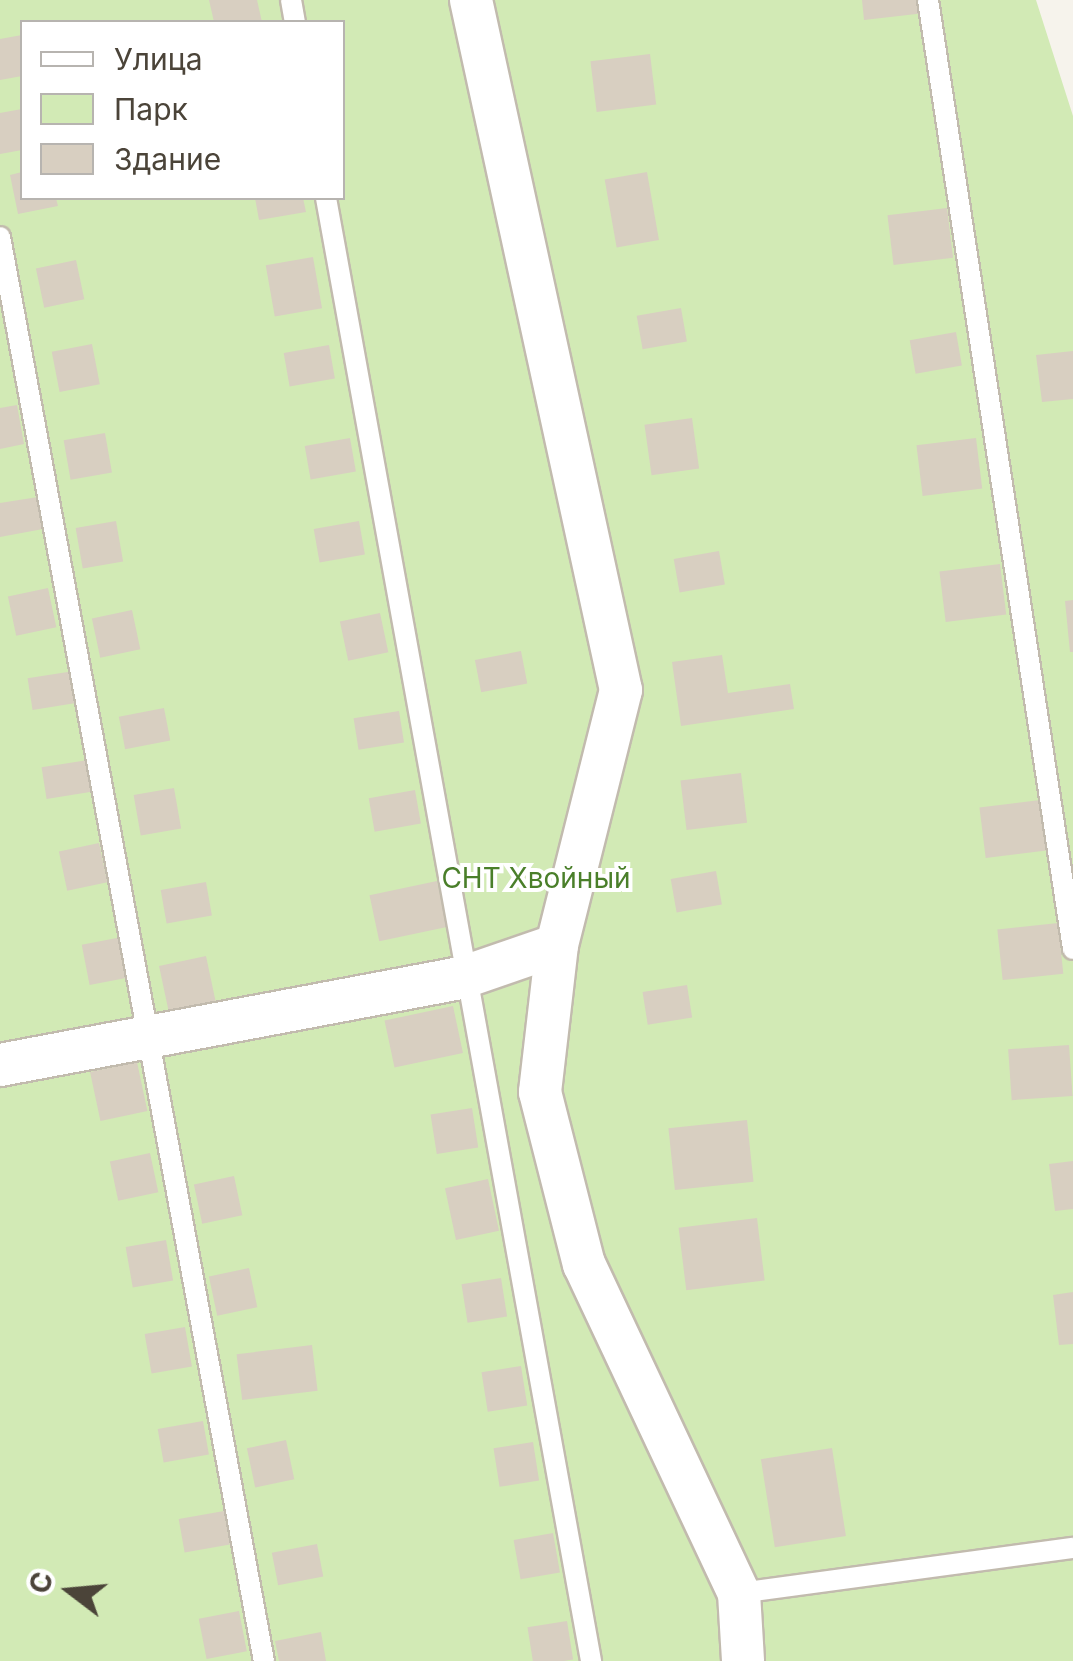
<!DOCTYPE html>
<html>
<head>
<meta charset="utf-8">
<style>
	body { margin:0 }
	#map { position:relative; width:1073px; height:1661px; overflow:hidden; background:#f6f3ec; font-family:Inter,sans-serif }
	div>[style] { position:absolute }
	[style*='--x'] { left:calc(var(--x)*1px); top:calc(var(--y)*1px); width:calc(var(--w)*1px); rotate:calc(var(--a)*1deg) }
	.green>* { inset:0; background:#d2eab5 }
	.building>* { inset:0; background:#d8cfc1; transform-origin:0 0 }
	.roads { filter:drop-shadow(2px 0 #c2bbae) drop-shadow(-2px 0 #c2bbae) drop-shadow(0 2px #c2bbae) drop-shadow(0 -2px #c2bbae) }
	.lane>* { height:20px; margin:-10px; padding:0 10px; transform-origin:10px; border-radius:10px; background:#fff }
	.street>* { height:42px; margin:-21px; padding:0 21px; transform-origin:21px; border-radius:21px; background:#fff }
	span { translate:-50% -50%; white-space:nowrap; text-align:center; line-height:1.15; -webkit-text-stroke:8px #fff; paint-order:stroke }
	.park-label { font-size:28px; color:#4a7f2a }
	.legend { position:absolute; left:20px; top:20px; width:325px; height:180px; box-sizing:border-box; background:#fff; border:2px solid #b7b4b0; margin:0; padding:12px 18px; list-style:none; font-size:30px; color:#4b4439 }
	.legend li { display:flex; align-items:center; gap:20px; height:50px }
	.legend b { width:50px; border:2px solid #b7b4b0 }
	.north { position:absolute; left:20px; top:1541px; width:100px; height:100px; -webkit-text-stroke:8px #fff; paint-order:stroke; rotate:286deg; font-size:28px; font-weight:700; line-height:40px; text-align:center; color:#4b4439 }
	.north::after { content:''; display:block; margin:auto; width:35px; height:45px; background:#4b4439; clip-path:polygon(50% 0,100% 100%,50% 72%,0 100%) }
</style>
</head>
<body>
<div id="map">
	<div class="green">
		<i style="clip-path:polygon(evenodd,0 0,1036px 0,1073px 116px,1073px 1661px,0 1661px,0 0,22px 22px,342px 22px,342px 198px,22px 198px,22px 22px)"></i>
	</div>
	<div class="building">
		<i style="clip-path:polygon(209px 0,257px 0,262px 22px,214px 22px)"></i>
		<i style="clip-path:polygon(862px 0,923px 0,925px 13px,864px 20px)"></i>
		<i style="clip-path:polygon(22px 35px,22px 76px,0 80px,0 39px)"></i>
		<i style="left:650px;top:54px;width:51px;height:60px;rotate:83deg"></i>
		<i style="clip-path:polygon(22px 109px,22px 150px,0 154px,0 113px)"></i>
		<i style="clip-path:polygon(22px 172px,22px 198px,56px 198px,58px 206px,18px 214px,10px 175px)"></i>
		<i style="left:647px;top:172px;width:69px;height:43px;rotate:80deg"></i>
		<i style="clip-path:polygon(255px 198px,303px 198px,306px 212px,259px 220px)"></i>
		<i style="left:947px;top:208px;width:50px;height:60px;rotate:83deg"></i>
		<i style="left:313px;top:257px;width:52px;height:48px;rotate:80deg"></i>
		<i style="left:76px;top:260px;width:40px;height:41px;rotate:78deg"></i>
		<i style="left:681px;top:308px;width:34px;height:45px;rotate:80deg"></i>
		<i style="left:956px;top:332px;width:34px;height:47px;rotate:80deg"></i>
		<i style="left:92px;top:344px;width:41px;height:41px;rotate:79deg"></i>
		<i style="left:329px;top:345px;width:34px;height:46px;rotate:80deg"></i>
		<i style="clip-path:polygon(1073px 351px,1073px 399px,1042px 402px,1036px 355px)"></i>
		<i style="clip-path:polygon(17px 405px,24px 444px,0 449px,0 408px)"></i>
		<i style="left:692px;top:418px;width:51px;height:48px;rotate:82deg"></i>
		<i style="left:105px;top:433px;width:40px;height:42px;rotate:80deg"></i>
		<i style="left:350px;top:438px;width:34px;height:46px;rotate:80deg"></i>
		<i style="left:976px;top:438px;width:51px;height:60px;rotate:83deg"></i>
		<i style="clip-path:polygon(38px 497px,43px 529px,0 537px,0 503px)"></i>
		<i style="left:116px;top:521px;width:41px;height:41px;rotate:80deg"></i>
		<i style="left:359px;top:521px;width:34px;height:46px;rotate:80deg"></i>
		<i style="left:719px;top:551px;width:34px;height:46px;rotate:80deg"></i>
		<i style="left:1000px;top:564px;width:51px;height:61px;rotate:83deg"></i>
		<i style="left:48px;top:588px;width:40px;height:41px;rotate:78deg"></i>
		<i style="clip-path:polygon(1073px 600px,1073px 652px,1070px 652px,1065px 601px)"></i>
		<i style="left:132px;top:610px;width:40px;height:41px;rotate:78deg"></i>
		<i style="left:380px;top:613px;width:40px;height:41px;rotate:78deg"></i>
		<i style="left:521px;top:651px;width:33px;height:47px;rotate:79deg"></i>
		<i style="clip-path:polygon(722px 655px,728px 693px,790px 684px,794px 709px,681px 726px,672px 662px)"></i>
		<i style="left:74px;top:671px;width:32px;height:47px;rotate:81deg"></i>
		<i style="left:164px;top:708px;width:33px;height:46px;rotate:79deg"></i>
		<i style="left:399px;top:711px;width:32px;height:46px;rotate:81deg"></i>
		<i style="left:88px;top:760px;width:32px;height:47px;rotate:81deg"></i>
		<i style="left:741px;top:773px;width:50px;height:61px;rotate:83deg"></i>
		<i style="left:174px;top:788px;width:41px;height:41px;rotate:80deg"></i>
		<i style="left:415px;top:790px;width:34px;height:47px;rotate:80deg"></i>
		<i style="left:1040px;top:800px;width:51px;height:61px;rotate:83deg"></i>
		<i style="left:99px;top:843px;width:40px;height:41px;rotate:78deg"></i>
		<i style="left:716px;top:871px;width:34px;height:46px;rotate:80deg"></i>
		<i style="left:437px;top:881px;width:47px;height:69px;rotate:78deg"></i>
		<i style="left:206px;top:882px;width:34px;height:46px;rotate:80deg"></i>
		<i style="left:1058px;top:923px;width:51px;height:61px;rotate:84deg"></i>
		<i style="left:122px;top:937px;width:41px;height:41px;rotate:79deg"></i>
		<i style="left:206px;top:956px;width:49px;height:48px;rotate:78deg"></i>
		<i style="left:687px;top:985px;width:33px;height:45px;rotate:81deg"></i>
		<i style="left:453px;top:1006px;width:48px;height:70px;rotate:78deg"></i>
		<i style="left:1069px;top:1045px;width:51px;height:61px;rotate:86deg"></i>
		<i style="left:137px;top:1062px;width:50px;height:48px;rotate:78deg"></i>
		<i style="left:472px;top:1108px;width:40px;height:42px;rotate:81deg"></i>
		<i style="left:747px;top:1120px;width:62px;height:79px;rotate:84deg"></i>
		<i style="left:150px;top:1153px;width:40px;height:41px;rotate:78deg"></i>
		<i style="clip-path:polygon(1073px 1161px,1073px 1209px,1055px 1211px,1049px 1164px)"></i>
		<i style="left:234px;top:1176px;width:40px;height:41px;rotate:78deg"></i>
		<i style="left:488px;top:1179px;width:53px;height:44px;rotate:78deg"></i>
		<i style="left:757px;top:1218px;width:63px;height:79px;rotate:83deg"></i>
		<i style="left:166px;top:1240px;width:41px;height:41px;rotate:80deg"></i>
		<i style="left:249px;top:1268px;width:40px;height:41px;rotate:78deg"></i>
		<i style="left:501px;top:1278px;width:39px;height:40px;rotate:81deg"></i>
		<i style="clip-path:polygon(1073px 1292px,1073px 1344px,1059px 1345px,1053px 1295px)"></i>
		<i style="left:185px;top:1327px;width:40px;height:41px;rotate:80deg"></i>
		<i style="left:312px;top:1345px;width:46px;height:76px;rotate:83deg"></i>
		<i style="left:521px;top:1366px;width:40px;height:40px;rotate:81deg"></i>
		<i style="left:203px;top:1421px;width:34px;height:46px;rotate:80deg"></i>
		<i style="left:286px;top:1440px;width:40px;height:40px;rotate:78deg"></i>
		<i style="left:533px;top:1442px;width:39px;height:40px;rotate:81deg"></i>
		<i style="left:832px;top:1448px;width:89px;height:72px;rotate:81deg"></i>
		<i style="left:224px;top:1511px;width:34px;height:46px;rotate:80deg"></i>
		<i style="left:553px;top:1533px;width:40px;height:40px;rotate:80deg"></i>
		<i style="left:317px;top:1544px;width:33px;height:46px;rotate:79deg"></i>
		<i style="left:239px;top:1611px;width:41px;height:41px;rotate:79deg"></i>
		<i style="left:567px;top:1621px;width:39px;height:40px;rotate:81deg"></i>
		<i style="clip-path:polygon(321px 1632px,326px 1661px,279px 1661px,275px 1641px)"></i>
	</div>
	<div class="roads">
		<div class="lane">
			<i style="--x:291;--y:0;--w:22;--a:80"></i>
			<i style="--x:928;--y:0;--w:960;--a:81.31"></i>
			<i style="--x:326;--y:198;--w:1487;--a:79.73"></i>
			<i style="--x:0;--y:237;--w:1448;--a:79.5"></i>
			<i style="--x:739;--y:1593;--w:337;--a:-7.7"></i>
		</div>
		<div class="street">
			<i style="--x:471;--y:0;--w:706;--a:77.74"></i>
			<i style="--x:621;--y:690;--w:263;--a:104.1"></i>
			<i style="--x:557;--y:945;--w:148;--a:96.6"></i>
			<i style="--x:540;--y:1092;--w:178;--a:75.7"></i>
			<i style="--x:584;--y:1264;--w:364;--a:64.8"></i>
			<i style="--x:739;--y:1593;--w:68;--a:86.6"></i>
			<i style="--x:0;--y:1065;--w:472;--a:-10.7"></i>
			<i style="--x:464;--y:977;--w:98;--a:-19"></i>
		</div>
	</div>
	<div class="park-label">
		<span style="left:536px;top:878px">СНТ Хвойный</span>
	</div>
	<ul class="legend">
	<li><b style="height:12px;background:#fff"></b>Улица</li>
	<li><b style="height:28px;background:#d2eab5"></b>Парк</li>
	<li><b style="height:28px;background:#d8cfc1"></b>Здание</li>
	</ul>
	<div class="north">С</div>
</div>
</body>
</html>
